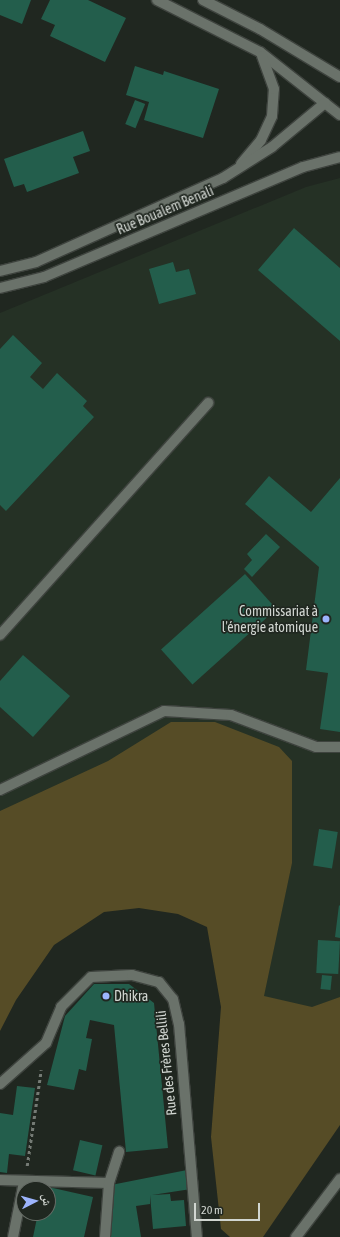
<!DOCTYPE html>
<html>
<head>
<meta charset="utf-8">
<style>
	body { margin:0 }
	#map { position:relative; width:340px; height:1237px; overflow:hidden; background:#202720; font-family:"Asap Condensed","Noto Naskh Arabic",sans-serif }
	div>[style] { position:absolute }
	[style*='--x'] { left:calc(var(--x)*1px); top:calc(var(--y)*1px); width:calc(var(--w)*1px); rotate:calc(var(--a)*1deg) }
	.built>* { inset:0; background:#253125 }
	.green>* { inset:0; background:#564c26 }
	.building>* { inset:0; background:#235e4c; transform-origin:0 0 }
	.path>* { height:2.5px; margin-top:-1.25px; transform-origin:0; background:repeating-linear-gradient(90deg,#757b75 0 3px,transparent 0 6px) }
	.roads { filter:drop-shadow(1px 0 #3e433e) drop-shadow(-1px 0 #3e433e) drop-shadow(0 1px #3e433e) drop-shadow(0 -1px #3e433e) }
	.lane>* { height:10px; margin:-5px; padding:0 5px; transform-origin:5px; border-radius:5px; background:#6a726a }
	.street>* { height:10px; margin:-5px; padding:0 5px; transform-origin:5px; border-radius:5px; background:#6a726a }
	.secondary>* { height:10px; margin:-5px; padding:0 5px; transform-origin:5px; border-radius:5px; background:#6a726a }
	.dots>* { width:11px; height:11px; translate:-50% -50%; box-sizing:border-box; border:2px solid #202720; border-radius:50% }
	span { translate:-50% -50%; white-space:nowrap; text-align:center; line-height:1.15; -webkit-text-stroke:3.5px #202720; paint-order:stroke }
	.street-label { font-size:14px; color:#d1d6d1 }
	.poi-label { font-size:14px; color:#d1d6d1 }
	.right { translate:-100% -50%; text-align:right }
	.left { translate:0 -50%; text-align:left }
	.north { position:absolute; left:16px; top:1181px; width:40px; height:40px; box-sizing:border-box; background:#202720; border:1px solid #676d67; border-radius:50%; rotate:84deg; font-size:11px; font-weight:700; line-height:16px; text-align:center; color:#d1d6d1 }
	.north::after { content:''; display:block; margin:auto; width:14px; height:18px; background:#9cb4fd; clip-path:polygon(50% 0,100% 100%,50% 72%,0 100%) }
	.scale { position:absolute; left:194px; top:1203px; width:66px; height:18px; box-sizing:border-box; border:2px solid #d1d6d1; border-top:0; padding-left:5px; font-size:12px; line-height:14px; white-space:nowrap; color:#d1d6d1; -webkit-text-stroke:3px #202720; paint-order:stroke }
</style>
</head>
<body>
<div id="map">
	<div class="built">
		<i style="clip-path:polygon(340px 178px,340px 1068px,281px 1152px,211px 913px,128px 883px,0 986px,0 313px,306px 187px)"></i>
	</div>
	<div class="green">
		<i style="clip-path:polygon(171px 722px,215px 722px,279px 747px,292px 761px,292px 863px,264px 996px,312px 1007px,340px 997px,340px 1125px,263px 1237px,230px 1237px,221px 1229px,211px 1137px,221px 1007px,207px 927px,178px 914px,139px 908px,104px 912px,54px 945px,16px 1000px,0 1031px,0 811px,108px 761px)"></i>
	</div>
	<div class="building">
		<i style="clip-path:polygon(0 0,31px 0,22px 24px,0 15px)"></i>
		<i style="clip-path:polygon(50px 0,88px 0,126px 18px,105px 62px,50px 36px,55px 25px,41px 19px)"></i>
		<i style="clip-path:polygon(135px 66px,163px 75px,164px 71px,219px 89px,203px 138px,144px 120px,149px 102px,126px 95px)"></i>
		<i style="left:135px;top:100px;width:11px;height:26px;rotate:22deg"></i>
		<i style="clip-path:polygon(83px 131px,90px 151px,73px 157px,79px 173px,27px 192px,24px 184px,14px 187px,4px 159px)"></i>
		<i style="clip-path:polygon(294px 228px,340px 268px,340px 341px,258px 270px)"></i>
		<i style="clip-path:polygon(173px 262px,176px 272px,189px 269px,196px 294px,159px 304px,149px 269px)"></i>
		<i style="clip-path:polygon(13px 335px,42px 363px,30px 377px,43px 389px,57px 373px,87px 401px,83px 406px,94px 417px,6px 511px,0 505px,0 349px)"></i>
		<i style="clip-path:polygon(269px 476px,311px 512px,340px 478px,340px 732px,320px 729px,328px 673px,306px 670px,319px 567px,245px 504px)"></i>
		<i style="clip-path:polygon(266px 534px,280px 547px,252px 577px,244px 569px,252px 560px,247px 554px)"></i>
		<i style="left:245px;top:574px;width:47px;height:113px;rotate:48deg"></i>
		<i style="clip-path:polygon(23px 655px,70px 696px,33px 737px,0 707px,0 681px)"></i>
		<i style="left:319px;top:829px;width:19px;height:37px;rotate:9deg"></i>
		<i style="clip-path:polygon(339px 905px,340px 906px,340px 938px,335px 937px)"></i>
		<i style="left:318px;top:940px;width:22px;height:33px;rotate:3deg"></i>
		<i style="left:322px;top:975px;width:10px;height:14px;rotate:6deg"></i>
		<i style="clip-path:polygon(94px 984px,129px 984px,154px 1003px,168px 1148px,126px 1152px,114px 1025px,90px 1020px,86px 1038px,92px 1039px,86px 1071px,79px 1069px,74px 1090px,47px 1085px,65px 1016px)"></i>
		<i style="clip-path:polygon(17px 1086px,35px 1088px,25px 1156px,9px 1154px,7px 1173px,0 1172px,0 1113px,13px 1115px)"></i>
		<i style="left:80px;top:1140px;width:23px;height:31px;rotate:13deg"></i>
		<i style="clip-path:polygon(187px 1170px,191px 1189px,152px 1195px,170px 1194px,171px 1201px,184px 1200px,186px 1226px,153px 1229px,150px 1195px,150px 1204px,136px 1206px,141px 1237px,107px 1237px,111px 1185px)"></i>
		<i style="clip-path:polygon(44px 1186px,93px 1197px,84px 1237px,33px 1237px,38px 1213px,48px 1213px,48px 1189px,43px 1189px)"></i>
	</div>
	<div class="path">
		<i style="--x:27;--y:1166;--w:97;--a:-81.7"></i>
	</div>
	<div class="roads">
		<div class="lane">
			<i style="--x:0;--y:635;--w:312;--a:-48.1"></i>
			<i style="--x:0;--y:790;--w:182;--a:-25.7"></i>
			<i style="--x:164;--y:711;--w:67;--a:3.4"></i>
			<i style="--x:231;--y:715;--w:91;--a:20.6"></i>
			<i style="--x:316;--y:747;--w:24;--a:0"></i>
		</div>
		<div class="street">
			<i style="--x:0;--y:1084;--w:62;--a:-41.7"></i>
			<i style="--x:46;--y:1043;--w:39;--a:-67"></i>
			<i style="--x:61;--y:1007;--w:42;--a:-45"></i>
			<i style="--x:91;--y:977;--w:41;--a:-2.8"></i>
			<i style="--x:132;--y:975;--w:28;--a:15"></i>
			<i style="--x:159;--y:982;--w:22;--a:51"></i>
			<i style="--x:173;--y:999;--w:26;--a:77"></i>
			<i style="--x:179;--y:1024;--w:214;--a:85.2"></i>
			<i style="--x:0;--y:1180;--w:109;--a:1.6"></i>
			<i style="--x:13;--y:1237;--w:56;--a:-78.7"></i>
			<i style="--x:105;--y:1237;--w:54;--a:-85.8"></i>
			<i style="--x:109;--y:1183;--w:33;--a:-72"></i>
			<i style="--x:296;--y:1237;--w:73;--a:-52.8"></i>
		</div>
		<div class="secondary">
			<i style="--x:157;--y:0;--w:115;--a:26.8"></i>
			<i style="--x:260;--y:52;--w:102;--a:38.2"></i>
			<i style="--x:203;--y:0;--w:64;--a:27"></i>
			<i style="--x:260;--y:29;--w:93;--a:31"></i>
			<i style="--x:241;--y:164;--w:31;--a:-50"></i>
			<i style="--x:261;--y:140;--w:26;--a:-65"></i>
			<i style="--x:272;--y:116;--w:27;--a:-86"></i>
			<i style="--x:274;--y:89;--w:35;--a:-110"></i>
			<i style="--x:0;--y:271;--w:37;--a:-14"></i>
			<i style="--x:36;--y:262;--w:205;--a:-24.2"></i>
			<i style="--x:223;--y:178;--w:58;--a:-32.3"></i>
			<i style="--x:272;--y:147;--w:69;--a:-39.7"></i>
			<i style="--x:0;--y:288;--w:45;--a:-14"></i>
			<i style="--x:44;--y:277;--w:281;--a:-23"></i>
			<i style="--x:303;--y:167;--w:38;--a:-15"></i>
		</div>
	</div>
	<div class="dots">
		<i style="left:326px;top:619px;background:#9cb4fd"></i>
		<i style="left:106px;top:996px;background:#9cb4fd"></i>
	</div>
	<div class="street-label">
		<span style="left:165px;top:210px;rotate:-23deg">Rue Boualem Benali</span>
		<span style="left:166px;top:1063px;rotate:-96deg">Rue des Frères Bellili</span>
	</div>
	<div class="poi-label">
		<span class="right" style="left:318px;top:619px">Commissariat à<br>l'énergie atomique</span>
		<span class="left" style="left:114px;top:996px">Dhikra</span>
	</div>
	<div class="north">ش</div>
	<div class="scale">20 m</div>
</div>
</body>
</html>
